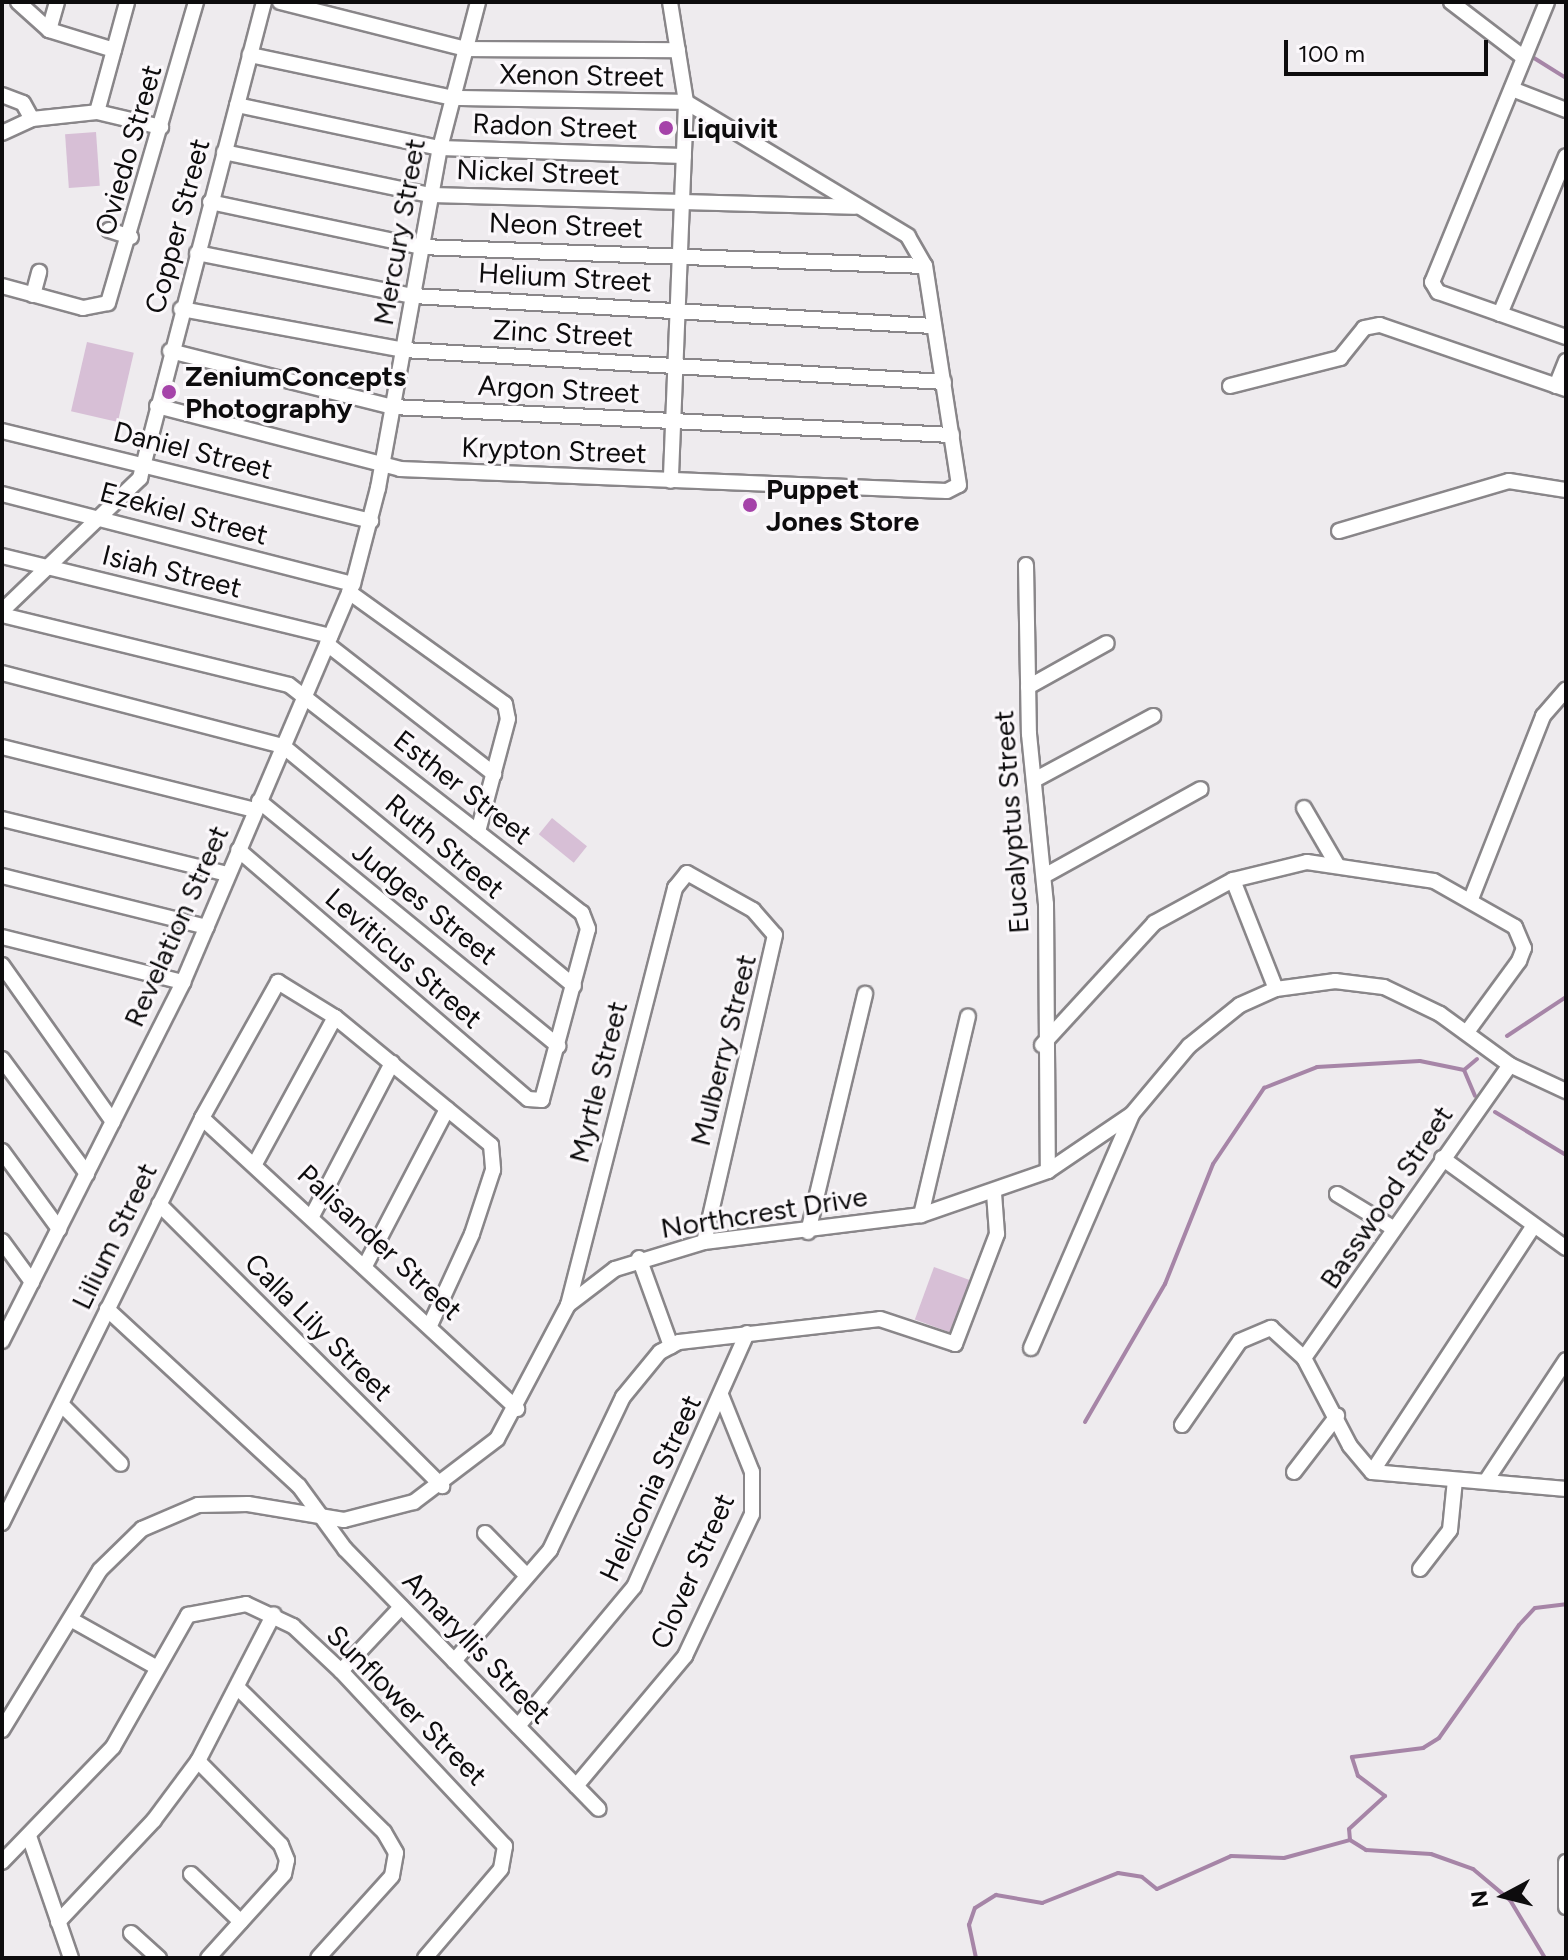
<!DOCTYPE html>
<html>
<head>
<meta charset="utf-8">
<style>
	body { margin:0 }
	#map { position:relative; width:1568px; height:1960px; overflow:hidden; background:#eeebee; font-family:Figtree,sans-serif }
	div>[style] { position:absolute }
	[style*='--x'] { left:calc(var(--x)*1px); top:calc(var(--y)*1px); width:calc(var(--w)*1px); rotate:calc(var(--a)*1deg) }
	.green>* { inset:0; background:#d7bfd6; transform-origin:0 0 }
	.stream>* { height:4px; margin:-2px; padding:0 2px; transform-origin:2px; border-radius:2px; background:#a685a7 }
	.roads { filter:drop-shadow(2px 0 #898689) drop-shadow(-2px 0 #898689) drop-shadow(0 2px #898689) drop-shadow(0 -2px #898689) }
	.street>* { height:14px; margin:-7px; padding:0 7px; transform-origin:7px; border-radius:7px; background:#fff }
	.dots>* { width:22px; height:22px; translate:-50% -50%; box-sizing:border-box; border:4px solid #fbf8fb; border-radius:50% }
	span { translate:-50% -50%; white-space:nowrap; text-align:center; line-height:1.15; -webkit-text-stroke:6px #fbf8fb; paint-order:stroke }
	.street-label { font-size:28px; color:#0d0c0d }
	.poi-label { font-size:28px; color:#0d0c0d; font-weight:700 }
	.left { translate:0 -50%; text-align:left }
	.frame { position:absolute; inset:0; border:4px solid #0d0c0d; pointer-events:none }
	.north { position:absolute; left:1464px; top:1856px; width:80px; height:80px; -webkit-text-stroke:6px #fbf8fb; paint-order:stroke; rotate:263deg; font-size:22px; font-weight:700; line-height:32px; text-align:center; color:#0d0c0d }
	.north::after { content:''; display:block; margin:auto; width:28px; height:36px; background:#0d0c0d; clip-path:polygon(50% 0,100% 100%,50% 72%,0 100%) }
	.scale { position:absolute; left:1284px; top:40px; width:204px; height:36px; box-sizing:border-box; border:4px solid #0d0c0d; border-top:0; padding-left:10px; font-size:24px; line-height:28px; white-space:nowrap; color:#0d0c0d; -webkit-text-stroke:6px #fbf8fb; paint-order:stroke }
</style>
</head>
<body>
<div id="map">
	<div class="green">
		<i style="left:96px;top:132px;width:54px;height:31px;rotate:86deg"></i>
		<i style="left:87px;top:342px;width:48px;height:71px;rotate:13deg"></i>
		<i style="left:552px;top:818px;width:45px;height:21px;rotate:39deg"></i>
		<i style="left:934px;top:1267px;width:40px;height:56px;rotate:20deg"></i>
	</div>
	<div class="stream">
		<i style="--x:1534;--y:58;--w:38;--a:32"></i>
		<i style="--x:1507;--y:1036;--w:71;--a:-33.5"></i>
		<i style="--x:1464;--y:1070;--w:28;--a:67"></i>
		<i style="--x:1464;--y:1070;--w:17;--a:-40"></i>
		<i style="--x:1495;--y:1112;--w:83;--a:31.2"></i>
		<i style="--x:1085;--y:1422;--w:160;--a:-59.9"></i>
		<i style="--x:1165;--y:1284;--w:129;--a:-68.2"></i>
		<i style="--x:1213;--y:1164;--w:92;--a:-56.1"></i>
		<i style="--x:1264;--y:1088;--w:57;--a:-21.6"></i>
		<i style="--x:1317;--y:1067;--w:103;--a:-3.3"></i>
		<i style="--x:1420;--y:1061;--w:45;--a:11.6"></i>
		<i style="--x:1350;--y:1840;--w:11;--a:-95"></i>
		<i style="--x:1349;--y:1829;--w:49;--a:-42.5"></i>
		<i style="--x:1385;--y:1796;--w:34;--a:-143"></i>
		<i style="--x:1358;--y:1776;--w:20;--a:-108"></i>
		<i style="--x:1352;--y:1757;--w:72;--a:-7.2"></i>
		<i style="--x:1423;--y:1748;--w:19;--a:-32"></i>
		<i style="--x:1439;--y:1738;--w:138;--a:-54.7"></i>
		<i style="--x:1519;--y:1625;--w:23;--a:-47"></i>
		<i style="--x:1535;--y:1608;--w:31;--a:-7"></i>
		<i style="--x:976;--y:1958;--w:34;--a:-102"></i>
		<i style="--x:969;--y:1925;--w:18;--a:-71"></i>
		<i style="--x:975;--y:1908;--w:25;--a:-32"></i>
		<i style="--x:996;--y:1895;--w:47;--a:9.9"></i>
		<i style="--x:1042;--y:1903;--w:82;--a:-21.5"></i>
		<i style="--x:1118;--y:1873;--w:24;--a:9"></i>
		<i style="--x:1142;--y:1877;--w:19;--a:39"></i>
		<i style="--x:1157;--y:1889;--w:81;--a:-24"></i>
		<i style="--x:1231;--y:1856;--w:53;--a:2.2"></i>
		<i style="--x:1284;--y:1858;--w:68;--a:-15.3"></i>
		<i style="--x:1350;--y:1840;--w:19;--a:32"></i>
		<i style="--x:1366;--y:1850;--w:65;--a:3.5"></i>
		<i style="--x:1431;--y:1854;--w:45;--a:19.7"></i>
		<i style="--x:1473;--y:1869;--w:48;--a:40"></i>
		<i style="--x:1510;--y:1900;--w:68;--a:58.9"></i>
	</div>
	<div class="roads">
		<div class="street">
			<i style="--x:18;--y:2;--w:42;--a:42.1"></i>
			<i style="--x:49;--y:30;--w:68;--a:17.1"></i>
			<i style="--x:280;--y:2;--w:192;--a:14.2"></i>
			<i style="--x:466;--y:49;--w:212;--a:0.3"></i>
			<i style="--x:670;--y:2;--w:101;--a:80.9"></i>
			<i style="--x:686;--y:102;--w:379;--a:92.3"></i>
			<i style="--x:1451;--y:2;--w:91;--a:37.4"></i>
			<i style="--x:1547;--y:2;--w:303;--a:112.3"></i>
			<i style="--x:1432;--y:282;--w:12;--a:59"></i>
			<i style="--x:1438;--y:292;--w:136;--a:19.4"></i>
			<i style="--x:49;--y:30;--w:29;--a:-74"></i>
			<i style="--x:1512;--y:89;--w:58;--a:21.3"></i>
			<i style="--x:2;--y:95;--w:22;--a:21"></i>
			<i style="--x:23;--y:103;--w:18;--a:61"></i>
			<i style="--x:237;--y:105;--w:208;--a:12"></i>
			<i style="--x:440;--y:148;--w:244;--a:1.9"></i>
			<i style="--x:97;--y:112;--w:114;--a:-74.7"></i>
			<i style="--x:2;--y:133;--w:33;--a:-25"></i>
			<i style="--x:32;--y:119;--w:65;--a:-6.1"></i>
			<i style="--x:97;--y:112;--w:66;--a:13.2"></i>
			<i style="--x:224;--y:152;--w:210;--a:11.8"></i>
			<i style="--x:430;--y:195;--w:425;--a:1.6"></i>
			<i style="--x:210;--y:202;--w:216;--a:12"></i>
			<i style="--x:421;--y:247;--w:504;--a:2.16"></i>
			<i style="--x:109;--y:230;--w:23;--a:18"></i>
			<i style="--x:197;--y:253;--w:220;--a:11.3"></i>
			<i style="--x:413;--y:296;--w:522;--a:3.3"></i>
			<i style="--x:2;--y:286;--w:84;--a:15.2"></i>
			<i style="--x:83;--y:308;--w:25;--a:-11"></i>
			<i style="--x:108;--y:303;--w:314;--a:-73.7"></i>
			<i style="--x:33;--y:295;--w:24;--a:-75"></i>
			<i style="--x:181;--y:309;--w:227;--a:10.4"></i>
			<i style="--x:404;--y:350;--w:541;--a:3.39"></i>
			<i style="--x:1500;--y:314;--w:171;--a:-67.3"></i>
			<i style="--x:170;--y:351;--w:230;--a:14.1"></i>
			<i style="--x:393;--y:407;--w:560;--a:2.87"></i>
			<i style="--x:1230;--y:386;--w:114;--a:-14.3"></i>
			<i style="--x:1340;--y:358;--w:38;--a:-51"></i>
			<i style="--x:1364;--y:328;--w:16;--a:-11"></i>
			<i style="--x:1380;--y:325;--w:197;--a:19"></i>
			<i style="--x:1556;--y:386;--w:27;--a:-68"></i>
			<i style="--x:157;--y:406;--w:251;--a:14.5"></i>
			<i style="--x:400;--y:469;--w:547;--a:2.3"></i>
			<i style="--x:947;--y:491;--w:13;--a:-27"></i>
			<i style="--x:959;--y:485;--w:222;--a:-98.8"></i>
			<i style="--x:925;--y:266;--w:34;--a:-120"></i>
			<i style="--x:908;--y:236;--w:259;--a:-148.9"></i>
			<i style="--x:686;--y:102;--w:233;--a:-179"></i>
			<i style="--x:453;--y:98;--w:208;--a:-168"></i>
			<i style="--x:2;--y:431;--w:380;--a:13.7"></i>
			<i style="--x:2;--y:494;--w:362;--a:14.4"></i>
			<i style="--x:1339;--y:531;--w:177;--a:-16.4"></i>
			<i style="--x:1509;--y:481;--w:58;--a:9"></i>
			<i style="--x:2;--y:556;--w:338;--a:13.7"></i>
			<i style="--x:1026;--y:565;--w:169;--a:89"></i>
			<i style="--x:1029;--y:734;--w:171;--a:84.3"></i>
			<i style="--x:1046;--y:904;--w:267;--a:89.6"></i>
			<i style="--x:349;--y:592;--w:192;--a:35.7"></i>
			<i style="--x:505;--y:704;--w:15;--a:79"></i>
			<i style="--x:508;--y:719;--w:117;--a:104.9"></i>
			<i style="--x:2;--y:611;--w:192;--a:-43.9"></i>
			<i style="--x:140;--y:478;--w:492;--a:-75.4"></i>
			<i style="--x:2;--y:615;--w:295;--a:13.7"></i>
			<i style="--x:289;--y:685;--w:371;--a:37.9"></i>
			<i style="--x:582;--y:913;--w:17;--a:69"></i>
			<i style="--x:588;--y:929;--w:177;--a:105.1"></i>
			<i style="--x:542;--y:1100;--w:14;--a:-176"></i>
			<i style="--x:528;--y:1099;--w:382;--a:-139.3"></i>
			<i style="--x:327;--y:644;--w:212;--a:37.9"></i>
			<i style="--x:2;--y:673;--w:290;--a:14.6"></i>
			<i style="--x:283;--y:746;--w:377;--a:39.5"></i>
			<i style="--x:1028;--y:687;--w:90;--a:-29.1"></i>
			<i style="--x:2;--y:747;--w:261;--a:14"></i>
			<i style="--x:1038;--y:778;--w:131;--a:-28.3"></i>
			<i style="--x:259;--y:801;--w:387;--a:39.3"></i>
			<i style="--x:1304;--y:808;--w:64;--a:59.8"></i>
			<i style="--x:2;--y:819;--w:233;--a:13.7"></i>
			<i style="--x:2;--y:876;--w:211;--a:14"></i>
			<i style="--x:1044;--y:876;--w:179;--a:-29"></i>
			<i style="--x:1233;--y:880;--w:117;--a:68.5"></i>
			<i style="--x:1471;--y:899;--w:197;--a:-68.5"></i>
			<i style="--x:1543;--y:716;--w:35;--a:-49"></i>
			<i style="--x:2;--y:937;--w:187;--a:14"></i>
			<i style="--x:2;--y:965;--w:192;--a:54.7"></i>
			<i style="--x:1042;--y:1045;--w:166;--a:-47.4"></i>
			<i style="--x:1154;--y:923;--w:90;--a:-28.6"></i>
			<i style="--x:1233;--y:880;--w:76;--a:-13.7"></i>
			<i style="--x:1307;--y:862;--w:128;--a:8.5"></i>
			<i style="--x:1434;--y:881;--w:93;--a:29.6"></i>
			<i style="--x:1515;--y:927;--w:23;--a:67"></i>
			<i style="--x:1524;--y:948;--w:14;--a:111"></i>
			<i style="--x:1519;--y:961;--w:88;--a:126.2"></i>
			<i style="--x:2;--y:1059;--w:143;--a:53.5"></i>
			<i style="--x:202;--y:1118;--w:429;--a:42.7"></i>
			<i style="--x:2;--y:1151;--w:97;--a:53.8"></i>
			<i style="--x:1442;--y:1158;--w:153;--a:36"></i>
			<i style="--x:256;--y:1162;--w:165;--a:-61.4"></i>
			<i style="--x:1337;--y:1194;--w:66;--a:31.3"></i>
			<i style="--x:159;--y:1204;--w:400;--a:44.9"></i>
			<i style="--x:921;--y:1215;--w:204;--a:-76.7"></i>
			<i style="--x:312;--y:1216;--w:173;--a:-62.4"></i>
			<i style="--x:808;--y:1232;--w:245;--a:-76.5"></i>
			<i style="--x:2;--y:1241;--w:51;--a:53.8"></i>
			<i style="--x:639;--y:1258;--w:94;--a:70"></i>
			<i style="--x:366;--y:1264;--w:175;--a:-62.4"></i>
			<i style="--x:568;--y:1305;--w:431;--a:-75.6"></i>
			<i style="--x:675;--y:888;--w:19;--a:-51"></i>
			<i style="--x:687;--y:873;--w:76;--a:29.3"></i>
			<i style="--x:753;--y:910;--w:33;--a:49"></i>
			<i style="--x:775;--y:935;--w:315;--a:103"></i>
			<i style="--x:107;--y:1309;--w:261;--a:42.7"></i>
			<i style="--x:299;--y:1486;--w:78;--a:53.9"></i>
			<i style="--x:345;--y:1549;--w:363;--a:45.7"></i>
			<i style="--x:2;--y:1341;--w:402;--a:-63.2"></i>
			<i style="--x:183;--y:982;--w:433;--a:-66.9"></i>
			<i style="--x:353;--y:584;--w:99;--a:-75.4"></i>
			<i style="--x:378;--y:488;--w:346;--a:-79.7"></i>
			<i style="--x:440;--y:148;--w:151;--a:-75.4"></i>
			<i style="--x:1031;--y:1348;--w:252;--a:-66.6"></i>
			<i style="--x:1304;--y:1358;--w:358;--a:-54.9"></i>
			<i style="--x:62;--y:1405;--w:83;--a:45"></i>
			<i style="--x:1182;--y:1425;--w:102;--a:-55.4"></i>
			<i style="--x:1240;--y:1341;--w:34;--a:-23"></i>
			<i style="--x:1271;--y:1328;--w:45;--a:42.3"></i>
			<i style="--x:1304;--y:1358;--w:99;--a:62.4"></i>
			<i style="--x:1350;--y:1446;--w:34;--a:50"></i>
			<i style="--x:1372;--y:1472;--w:195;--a:5"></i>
			<i style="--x:1294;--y:1472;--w:71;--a:-52.5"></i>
			<i style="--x:1372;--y:1472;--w:295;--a:-56.7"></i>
			<i style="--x:1486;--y:1481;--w:145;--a:-56.5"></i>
			<i style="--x:2;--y:1523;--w:452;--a:-63.7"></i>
			<i style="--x:202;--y:1118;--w:156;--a:-60.8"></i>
			<i style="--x:278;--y:982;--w:67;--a:31.6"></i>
			<i style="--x:335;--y:1017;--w:202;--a:39.4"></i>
			<i style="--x:491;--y:1145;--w:25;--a:85"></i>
			<i style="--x:493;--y:1170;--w:67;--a:108.2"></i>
			<i style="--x:472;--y:1234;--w:98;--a:114.7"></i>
			<i style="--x:485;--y:1533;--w:60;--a:45.7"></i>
			<i style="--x:1420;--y:1569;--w:49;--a:-52.4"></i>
			<i style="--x:1450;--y:1530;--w:50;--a:-84.3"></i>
			<i style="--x:72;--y:1620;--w:94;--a:29.3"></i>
			<i style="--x:454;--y:1661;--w:147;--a:-49.1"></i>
			<i style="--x:550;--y:1550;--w:170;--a:-64.5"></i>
			<i style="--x:623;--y:1397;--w:58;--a:-50.6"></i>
			<i style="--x:660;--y:1352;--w:21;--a:-28"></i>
			<i style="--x:679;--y:1342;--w:202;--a:-6.5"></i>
			<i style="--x:880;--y:1319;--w:79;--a:18.4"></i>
			<i style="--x:955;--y:1344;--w:118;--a:-69.1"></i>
			<i style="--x:997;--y:1234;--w:41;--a:-94.2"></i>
			<i style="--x:341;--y:1671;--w:88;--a:-46.8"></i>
			<i style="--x:238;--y:1688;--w:205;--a:44.6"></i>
			<i style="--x:384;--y:1832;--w:24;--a:60"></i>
			<i style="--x:396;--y:1853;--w:23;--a:100"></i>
			<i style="--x:392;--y:1876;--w:110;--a:132.1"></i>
			<i style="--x:518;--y:1726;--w:181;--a:-50.2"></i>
			<i style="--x:634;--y:1587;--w:278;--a:-66"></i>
			<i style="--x:2;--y:1730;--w:188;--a:-58.5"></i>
			<i style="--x:100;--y:1570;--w:59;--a:-44.3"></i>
			<i style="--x:142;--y:1529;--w:61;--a:-23.2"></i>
			<i style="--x:198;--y:1505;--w:50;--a:-1.1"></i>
			<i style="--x:248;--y:1504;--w:97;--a:9.5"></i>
			<i style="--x:344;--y:1520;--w:72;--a:-14.4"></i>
			<i style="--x:414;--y:1502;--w:104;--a:-37.2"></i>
			<i style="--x:497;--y:1439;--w:152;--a:-62.1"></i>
			<i style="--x:568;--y:1305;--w:59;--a:-37.5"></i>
			<i style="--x:615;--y:1269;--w:93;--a:-16.9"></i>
			<i style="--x:704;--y:1242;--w:219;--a:-7.1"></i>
			<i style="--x:921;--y:1215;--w:134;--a:-19.1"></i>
			<i style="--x:1048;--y:1171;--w:102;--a:-34.2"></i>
			<i style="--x:1132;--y:1114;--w:89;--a:-50"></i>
			<i style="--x:1189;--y:1046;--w:65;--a:-38.8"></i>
			<i style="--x:1240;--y:1005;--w:39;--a:-24"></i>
			<i style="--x:1276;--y:989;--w:60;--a:-7.7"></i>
			<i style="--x:1335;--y:981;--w:49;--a:7"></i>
			<i style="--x:1384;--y:987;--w:62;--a:25.7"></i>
			<i style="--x:1440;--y:1014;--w:87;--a:36.1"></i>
			<i style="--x:1510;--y:1065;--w:62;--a:24.9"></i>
			<i style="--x:198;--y:1761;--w:118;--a:45.3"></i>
			<i style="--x:281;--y:1845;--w:16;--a:68"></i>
			<i style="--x:287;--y:1860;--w:14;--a:102"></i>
			<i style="--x:284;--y:1874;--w:113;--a:132.1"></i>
			<i style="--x:576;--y:1786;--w:170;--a:-50"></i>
			<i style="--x:685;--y:1656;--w:157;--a:-64.7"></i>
			<i style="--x:752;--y:1514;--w:42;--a:-90"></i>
			<i style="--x:752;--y:1472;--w:83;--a:-111.9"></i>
			<i style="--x:29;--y:1836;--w:129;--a:71"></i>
			<i style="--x:2;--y:1862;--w:160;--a:-46"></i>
			<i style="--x:113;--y:1747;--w:152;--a:-60.4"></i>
			<i style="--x:188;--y:1615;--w:59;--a:-10.7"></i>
			<i style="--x:246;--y:1604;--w:52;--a:25.1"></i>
			<i style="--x:293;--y:1626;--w:66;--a:43.2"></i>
			<i style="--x:341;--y:1671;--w:240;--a:46.9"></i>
			<i style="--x:505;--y:1846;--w:23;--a:100"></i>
			<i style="--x:501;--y:1869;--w:117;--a:130.5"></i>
			<i style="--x:1566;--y:1862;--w:45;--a:90"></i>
			<i style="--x:191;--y:1874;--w:69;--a:43.8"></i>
			<i style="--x:58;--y:1922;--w:140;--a:-46.7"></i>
			<i style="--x:154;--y:1820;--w:74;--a:-53.3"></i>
			<i style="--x:198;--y:1761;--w:165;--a:-62.7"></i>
			<i style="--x:131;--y:1933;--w:38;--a:42"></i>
		</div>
	</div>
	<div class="dots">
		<i style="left:666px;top:128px;background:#a543a9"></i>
		<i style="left:169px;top:392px;background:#a543a9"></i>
		<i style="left:750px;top:505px;background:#a543a9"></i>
	</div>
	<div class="street-label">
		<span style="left:582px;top:75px;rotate:1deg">Xenon Street</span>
		<span style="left:555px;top:126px;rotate:2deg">Radon Street</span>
		<span style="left:128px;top:150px;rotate:-74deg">Oviedo Street</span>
		<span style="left:538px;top:172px;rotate:2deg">Nickel Street</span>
		<span style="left:566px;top:225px;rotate:2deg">Neon Street</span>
		<span style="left:177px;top:226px;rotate:-75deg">Copper Street</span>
		<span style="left:399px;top:232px;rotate:-80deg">Mercury Street</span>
		<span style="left:565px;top:277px;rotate:3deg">Helium Street</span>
		<span style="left:563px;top:333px;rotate:3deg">Zinc Street</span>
		<span style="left:559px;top:389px;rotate:3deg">Argon Street</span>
		<span style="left:193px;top:450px;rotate:14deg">Daniel Street</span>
		<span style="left:554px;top:450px;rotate:2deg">Krypton Street</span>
		<span style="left:184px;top:513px;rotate:15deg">Ezekiel Street</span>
		<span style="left:172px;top:571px;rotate:14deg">Isiah Street</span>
		<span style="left:463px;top:787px;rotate:38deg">Esther Street</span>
		<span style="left:1011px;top:822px;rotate:-94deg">Eucalyptus Street</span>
		<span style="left:445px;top:846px;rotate:40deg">Ruth Street</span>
		<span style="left:425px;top:903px;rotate:39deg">Judges Street</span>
		<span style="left:176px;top:926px;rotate:-66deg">Revelation Street</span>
		<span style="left:404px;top:958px;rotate:41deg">Leviticus Street</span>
		<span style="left:723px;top:1050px;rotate:-76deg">Mulberry Street</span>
		<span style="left:598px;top:1082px;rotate:-76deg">Myrtle Street</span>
		<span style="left:1386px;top:1197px;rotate:-56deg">Basswood Street</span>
		<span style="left:764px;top:1212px;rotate:-9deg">Northcrest Drive</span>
		<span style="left:114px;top:1236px;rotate:-64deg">Lilium Street</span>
		<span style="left:380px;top:1242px;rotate:43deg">Palisander Street</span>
		<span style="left:319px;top:1327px;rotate:45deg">Calla Lily Street</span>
		<span style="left:650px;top:1488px;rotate:-65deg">Heliconia Street</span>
		<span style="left:692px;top:1571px;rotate:-66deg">Clover Street</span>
		<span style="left:477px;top:1647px;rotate:46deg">Amaryllis Street</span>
		<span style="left:407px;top:1705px;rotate:45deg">Sunflower Street</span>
	</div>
	<div class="poi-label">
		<span class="left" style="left:682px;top:128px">Liquivit</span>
		<span class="left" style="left:185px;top:392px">ZeniumConcepts<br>Photography</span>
		<span class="left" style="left:766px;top:505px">Puppet<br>Jones Store</span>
	</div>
	<div class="frame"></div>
	<div class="north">N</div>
	<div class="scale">100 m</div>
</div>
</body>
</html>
